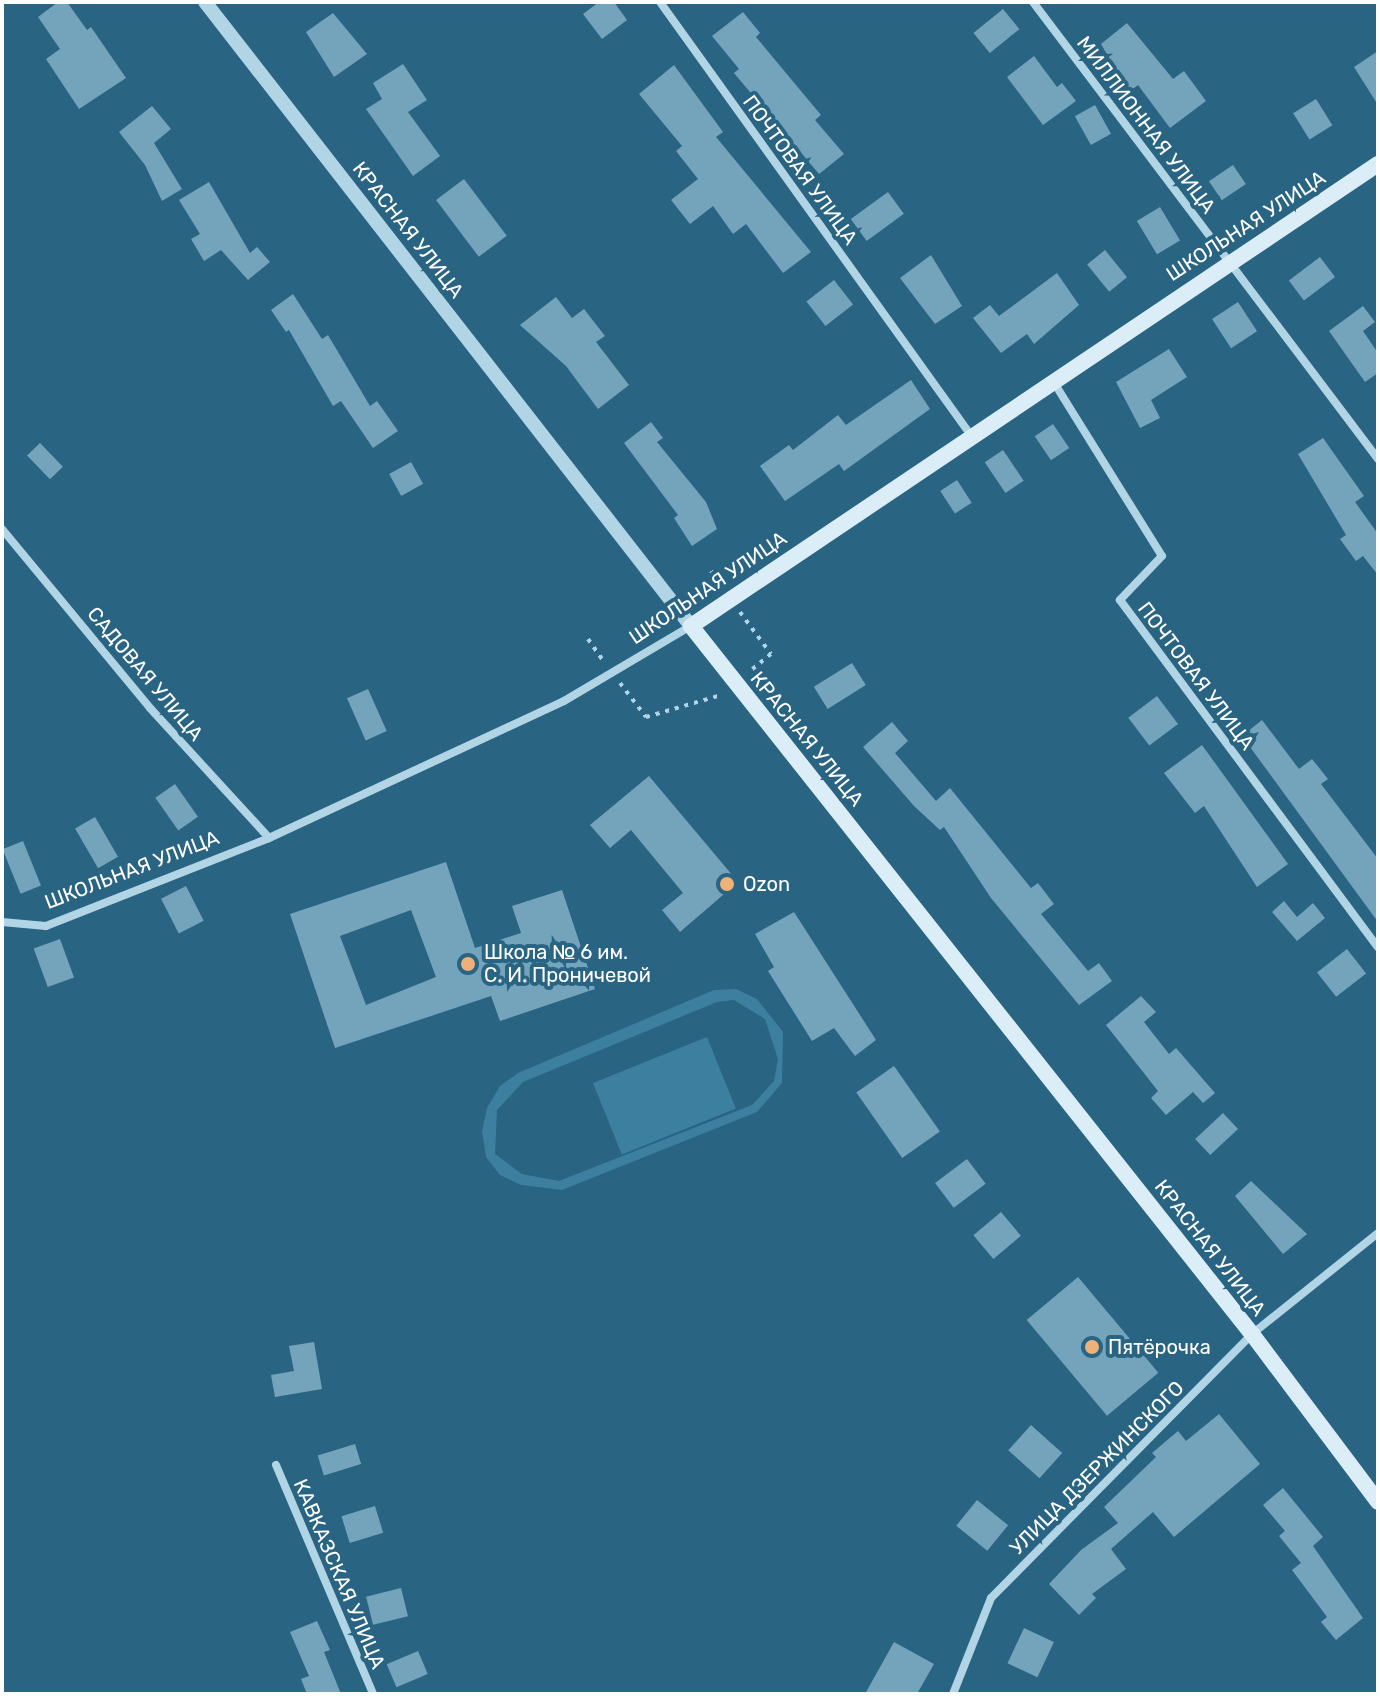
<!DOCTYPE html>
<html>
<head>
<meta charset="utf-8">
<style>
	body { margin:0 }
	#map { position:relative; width:1380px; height:1696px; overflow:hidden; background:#296483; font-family:Rubik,sans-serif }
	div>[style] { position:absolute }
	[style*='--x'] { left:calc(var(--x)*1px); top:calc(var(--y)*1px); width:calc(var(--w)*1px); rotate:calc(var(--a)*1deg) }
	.green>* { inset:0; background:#3d7f9f; transform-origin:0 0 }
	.building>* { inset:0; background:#74a4bc; transform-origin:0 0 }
	.path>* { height:4px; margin-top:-2px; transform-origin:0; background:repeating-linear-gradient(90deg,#b2d5e6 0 4px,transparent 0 10px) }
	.minor>* { height:8px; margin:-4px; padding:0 4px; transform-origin:4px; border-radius:4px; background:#b2d5e6 }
	.tertiary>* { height:14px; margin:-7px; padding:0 7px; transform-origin:7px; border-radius:7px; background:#b2d5e6 }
	.secondary>* { height:16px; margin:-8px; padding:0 8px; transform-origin:8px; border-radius:8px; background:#dbedf6 }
	.dots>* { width:22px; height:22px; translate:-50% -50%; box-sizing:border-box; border:4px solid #296483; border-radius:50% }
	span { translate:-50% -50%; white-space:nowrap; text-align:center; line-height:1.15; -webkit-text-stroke:8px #296483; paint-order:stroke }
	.street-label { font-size:20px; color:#fff }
	.poi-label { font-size:20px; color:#fff }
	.left { translate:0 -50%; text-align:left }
	.frame { position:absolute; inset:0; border:4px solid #fff; pointer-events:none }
</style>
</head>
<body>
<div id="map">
	<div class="green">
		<i style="clip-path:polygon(evenodd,736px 989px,757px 999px,783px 1032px,782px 1083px,757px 1112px,562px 1190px,521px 1185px,500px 1175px,486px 1157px,482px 1131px,487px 1108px,500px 1086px,518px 1073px,714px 990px,736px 989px,734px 1000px,765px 1019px,778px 1059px,774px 1081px,752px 1105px,559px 1181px,522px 1174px,495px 1154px,497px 1110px,523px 1082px,717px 1002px,734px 1000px)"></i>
		<i style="left:707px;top:1037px;width:77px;height:123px;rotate:68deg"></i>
	</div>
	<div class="building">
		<i style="clip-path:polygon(58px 2px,67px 2px,87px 30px,91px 27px,126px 78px,79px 109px,46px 59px,60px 49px,38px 17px)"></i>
		<i style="clip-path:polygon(599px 2px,614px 2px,627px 20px,602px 39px,583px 14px)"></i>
		<i style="left:1003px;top:9px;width:26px;height:38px;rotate:51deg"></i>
		<i style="clip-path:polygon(743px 12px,760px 33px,756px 37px,821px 115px,815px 120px,844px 154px,819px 174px,734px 73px,739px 69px,712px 36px)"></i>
		<i style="clip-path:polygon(333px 13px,367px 54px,334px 77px,306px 32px)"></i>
		<i style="clip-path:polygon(1127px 23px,1173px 79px,1184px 71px,1206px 101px,1170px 128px,1138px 85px,1129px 92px,1101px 44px)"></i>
		<i style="clip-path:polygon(1378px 51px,1378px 105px,1354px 67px)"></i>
		<i style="clip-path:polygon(1034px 56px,1057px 87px,1062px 83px,1076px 101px,1043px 125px,1007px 77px)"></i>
		<i style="clip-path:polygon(403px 64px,427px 100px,408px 112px,440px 156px,413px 176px,366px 109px,382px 99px,373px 83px)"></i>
		<i style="clip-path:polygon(674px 65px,723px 132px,716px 137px,811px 252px,783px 273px,746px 224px,733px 234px,713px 206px,690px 224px,671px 200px,698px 179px,676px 151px,682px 146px,639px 94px)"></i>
		<i style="left:1316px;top:99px;width:31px;height:27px;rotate:58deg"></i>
		<i style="left:1095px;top:105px;width:33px;height:23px;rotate:61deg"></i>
		<i style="clip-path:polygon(152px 106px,171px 129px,154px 143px,182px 189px,162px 201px,145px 165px,119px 132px)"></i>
		<i style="left:1233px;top:165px;width:23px;height:29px;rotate:56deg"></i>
		<i style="left:464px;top:179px;width:71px;height:35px;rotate:53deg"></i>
		<i style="clip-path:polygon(209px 182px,250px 253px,257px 247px,270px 262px,248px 280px,221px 250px,204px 261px,191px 239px,200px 234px,179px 200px)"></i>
		<i style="left:888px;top:192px;width:27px;height:46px;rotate:54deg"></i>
		<i style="left:1160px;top:207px;width:39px;height:27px;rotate:59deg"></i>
		<i style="left:1105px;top:250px;width:35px;height:23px;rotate:51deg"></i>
		<i style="clip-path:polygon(931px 255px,962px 306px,935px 324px,900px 278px)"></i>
		<i style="left:1320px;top:257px;width:25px;height:39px;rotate:53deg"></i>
		<i style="clip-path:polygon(1057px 273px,1079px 305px,1034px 344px,1027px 334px,1001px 353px,973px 318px,990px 305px,999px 316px)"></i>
		<i style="left:834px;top:280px;width:31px;height:35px;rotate:52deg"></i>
		<i style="clip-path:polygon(293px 294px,322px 339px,328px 335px,370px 406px,377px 401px,398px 431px,373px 448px,341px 401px,333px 406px,289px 330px,286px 332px,271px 310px)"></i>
		<i style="clip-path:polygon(556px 297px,572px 318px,584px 309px,605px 336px,596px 342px,629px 385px,598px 409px,566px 366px,520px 325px)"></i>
		<i style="left:1238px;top:302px;width:35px;height:31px;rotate:57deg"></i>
		<i style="clip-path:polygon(1363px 306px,1375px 322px,1363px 331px,1378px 353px,1378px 373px,1365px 382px,1329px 331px)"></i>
		<i style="clip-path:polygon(1169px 349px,1187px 377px,1151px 400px,1160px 418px,1140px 428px,1116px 382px)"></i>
		<i style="clip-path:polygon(911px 380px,930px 409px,844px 471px,839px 464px,785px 501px,760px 466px,789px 445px,793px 450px,838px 415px,846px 425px)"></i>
		<i style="clip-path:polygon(651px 422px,663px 438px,657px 442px,706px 502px,717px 529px,692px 546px,674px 518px,678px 515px,624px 443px)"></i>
		<i style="left:1053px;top:424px;width:29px;height:22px;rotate:56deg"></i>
		<i style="clip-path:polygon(1323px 438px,1364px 496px,1355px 502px,1378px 534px,1378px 575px,1363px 556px,1356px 561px,1340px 539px,1346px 535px,1298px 454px)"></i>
		<i style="left:40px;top:443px;width:33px;height:18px;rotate:46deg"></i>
		<i style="left:1003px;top:450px;width:37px;height:22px;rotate:56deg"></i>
		<i style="left:411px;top:462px;width:25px;height:25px;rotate:61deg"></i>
		<i style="left:957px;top:480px;width:27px;height:20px;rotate:57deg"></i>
		<i style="left:852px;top:663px;width:26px;height:45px;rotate:58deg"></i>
		<i style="left:368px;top:689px;width:46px;height:23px;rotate:66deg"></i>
		<i style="left:1157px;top:696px;width:35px;height:36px;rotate:53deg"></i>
		<i style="clip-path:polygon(1262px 720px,1299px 769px,1312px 759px,1328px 779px,1321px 784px,1378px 859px,1378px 922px,1242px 736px)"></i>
		<i style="clip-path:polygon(892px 722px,908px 741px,895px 753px,936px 801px,950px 788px,1031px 888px,1038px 883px,1054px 904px,1041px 914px,1088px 971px,1099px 963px,1112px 981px,1079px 1005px,991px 898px,944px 827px,940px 830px,914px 806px,863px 747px)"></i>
		<i style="clip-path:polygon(1202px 745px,1288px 864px,1257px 887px,1204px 806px,1195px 813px,1164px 773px)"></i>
		<i style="clip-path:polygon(649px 776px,738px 882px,680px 932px,662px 910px,683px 893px,631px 830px,610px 848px,590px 825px)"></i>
		<i style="left:175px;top:784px;width:40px;height:24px;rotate:55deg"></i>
		<i style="left:95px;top:817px;width:46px;height:23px;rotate:60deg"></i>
		<i style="left:23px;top:841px;width:48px;height:22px;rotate:68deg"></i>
		<i style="clip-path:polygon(evenodd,446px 862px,475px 948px,521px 933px,512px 906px,562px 890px,595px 989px,500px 1021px,491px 996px,335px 1048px,290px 914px,446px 862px,411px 910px,436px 977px,366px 1005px,340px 936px,411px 910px)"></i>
		<i style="left:186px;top:886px;width:39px;height:28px;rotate:63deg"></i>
		<i style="clip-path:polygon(1284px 901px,1297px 917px,1313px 903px,1325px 918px,1297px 941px,1272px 912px)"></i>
		<i style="clip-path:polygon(794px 912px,876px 1040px,855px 1056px,834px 1028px,812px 1041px,768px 971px,774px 967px,755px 934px)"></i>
		<i style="left:60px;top:939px;width:41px;height:28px;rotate:70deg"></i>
		<i style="left:1347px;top:949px;width:31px;height:38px;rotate:52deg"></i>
		<i style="clip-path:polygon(1141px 996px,1156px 1012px,1144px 1022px,1169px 1054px,1176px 1048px,1215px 1093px,1203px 1103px,1193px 1092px,1166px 1115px,1151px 1098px,1158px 1091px,1106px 1025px)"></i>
		<i style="left:894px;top:1066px;width:80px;height:46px;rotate:55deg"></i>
		<i style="left:1223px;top:1113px;width:22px;height:38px;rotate:47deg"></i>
		<i style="left:967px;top:1159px;width:31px;height:40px;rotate:53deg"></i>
		<i style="clip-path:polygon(1251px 1181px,1307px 1234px,1283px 1254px,1235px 1196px)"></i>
		<i style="left:1001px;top:1212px;width:31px;height:36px;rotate:50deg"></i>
		<i style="left:1078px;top:1277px;width:125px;height:67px;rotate:50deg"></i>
		<i style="clip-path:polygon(314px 1342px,322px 1389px,275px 1397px,271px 1375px,294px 1371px,289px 1346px)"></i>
		<i style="clip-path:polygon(1219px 1414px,1260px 1464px,1174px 1537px,1153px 1512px,1111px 1549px,1126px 1569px,1092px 1594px,1096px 1598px,1079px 1615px,1049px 1584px,1081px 1550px,1118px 1523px,1104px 1507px,1156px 1457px,1152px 1453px,1178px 1431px,1186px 1441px)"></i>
		<i style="left:1031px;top:1425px;width:42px;height:34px;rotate:42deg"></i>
		<i style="left:355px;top:1444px;width:21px;height:39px;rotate:73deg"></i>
		<i style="clip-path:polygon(1283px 1488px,1323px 1537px,1313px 1546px,1363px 1618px,1336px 1640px,1321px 1622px,1327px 1617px,1292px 1570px,1301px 1563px,1279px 1536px,1285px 1531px,1263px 1505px)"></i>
		<i style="left:977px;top:1500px;width:40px;height:33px;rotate:39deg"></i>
		<i style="left:375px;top:1506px;width:28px;height:35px;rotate:73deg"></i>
		<i style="left:401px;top:1588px;width:29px;height:36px;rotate:76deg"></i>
		<i style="clip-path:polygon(317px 1621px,330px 1650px,324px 1652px,341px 1694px,307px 1694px,301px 1679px,309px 1676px,290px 1632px)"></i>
		<i style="left:1024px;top:1628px;width:33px;height:39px;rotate:25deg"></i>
		<i style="clip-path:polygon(894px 1642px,934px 1664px,917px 1694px,865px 1694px)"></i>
		<i style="left:418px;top:1651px;width:25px;height:34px;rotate:67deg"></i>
	</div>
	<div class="path">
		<i style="--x:711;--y:571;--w:17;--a:54"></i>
		<i style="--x:740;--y:612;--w:52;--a:53.6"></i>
		<i style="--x:771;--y:654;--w:27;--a:141"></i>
		<i style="--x:588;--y:639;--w:29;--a:55"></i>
		<i style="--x:620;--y:683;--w:43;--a:52.6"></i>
		<i style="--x:646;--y:717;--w:78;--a:-16.3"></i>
	</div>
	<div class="minor">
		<i style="--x:660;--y:2;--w:532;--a:54.34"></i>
		<i style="--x:1033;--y:2;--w:573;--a:52.95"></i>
		<i style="--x:1053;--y:381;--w:206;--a:58.1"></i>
		<i style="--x:1162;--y:556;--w:61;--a:133.7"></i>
		<i style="--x:1120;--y:600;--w:432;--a:53.4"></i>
		<i style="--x:2;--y:529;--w:232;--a:50.4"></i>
		<i style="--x:150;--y:708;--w:176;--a:47.5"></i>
		<i style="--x:2;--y:922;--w:44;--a:5.2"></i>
		<i style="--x:46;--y:926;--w:240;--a:-21.5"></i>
		<i style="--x:269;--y:838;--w:325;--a:-24.9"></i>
		<i style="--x:564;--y:701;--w:147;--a:-30.6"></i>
		<i style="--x:276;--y:1465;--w:249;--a:67"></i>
		<i style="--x:953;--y:1694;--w:103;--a:-68.4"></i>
		<i style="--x:991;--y:1598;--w:371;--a:-45.3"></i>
		<i style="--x:1252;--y:1334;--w:161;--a:-38.7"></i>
	</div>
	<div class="tertiary">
		<i style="--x:205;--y:2;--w:791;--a:52.09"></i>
	</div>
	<div class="secondary">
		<i style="--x:1378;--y:164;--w:828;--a:146.08"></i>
		<i style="--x:691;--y:626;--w:903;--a:51.61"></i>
		<i style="--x:1252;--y:1334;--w:210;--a:53.1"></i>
	</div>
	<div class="dots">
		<i style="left:727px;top:884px;background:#eeb279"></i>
		<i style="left:468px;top:964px;background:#eeb279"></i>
		<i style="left:1092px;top:1347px;background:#eeb279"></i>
	</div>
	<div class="street-label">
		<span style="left:1146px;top:125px;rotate:53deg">МИЛЛИОННАЯ УЛИЦА</span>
		<span style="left:800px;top:170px;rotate:54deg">ПОЧТОВАЯ УЛИЦА</span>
		<span style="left:1246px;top:226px;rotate:-33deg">ШКОЛЬНАЯ УЛИЦА</span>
		<span style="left:408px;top:230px;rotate:52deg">КРАСНАЯ УЛИЦА</span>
		<span style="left:708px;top:588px;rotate:-34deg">ШКОЛЬНАЯ УЛИЦА</span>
		<span style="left:145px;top:674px;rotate:50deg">САДОВАЯ УЛИЦА</span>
		<span style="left:1196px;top:676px;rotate:53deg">ПОЧТОВАЯ УЛИЦА</span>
		<span style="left:807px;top:739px;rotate:51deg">КРАСНАЯ УЛИЦА</span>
		<span style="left:132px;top:870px;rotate:-21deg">ШКОЛЬНАЯ УЛИЦА</span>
		<span style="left:1210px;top:1248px;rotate:52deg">КРАСНАЯ УЛИЦА</span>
		<span style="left:1097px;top:1468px;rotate:-45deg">УЛИЦА ДЗЕРЖИНСКОГО</span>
		<span style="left:339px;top:1574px;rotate:67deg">КАВКАЗСКАЯ УЛИЦА</span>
	</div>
	<div class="poi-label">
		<span class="left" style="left:743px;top:884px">Ozon</span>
		<span class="left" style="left:484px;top:964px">Школа № 6 им.<br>С. И. Проничевой</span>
		<span class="left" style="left:1108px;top:1347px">Пятёрочка</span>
	</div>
	<div class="frame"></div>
</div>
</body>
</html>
